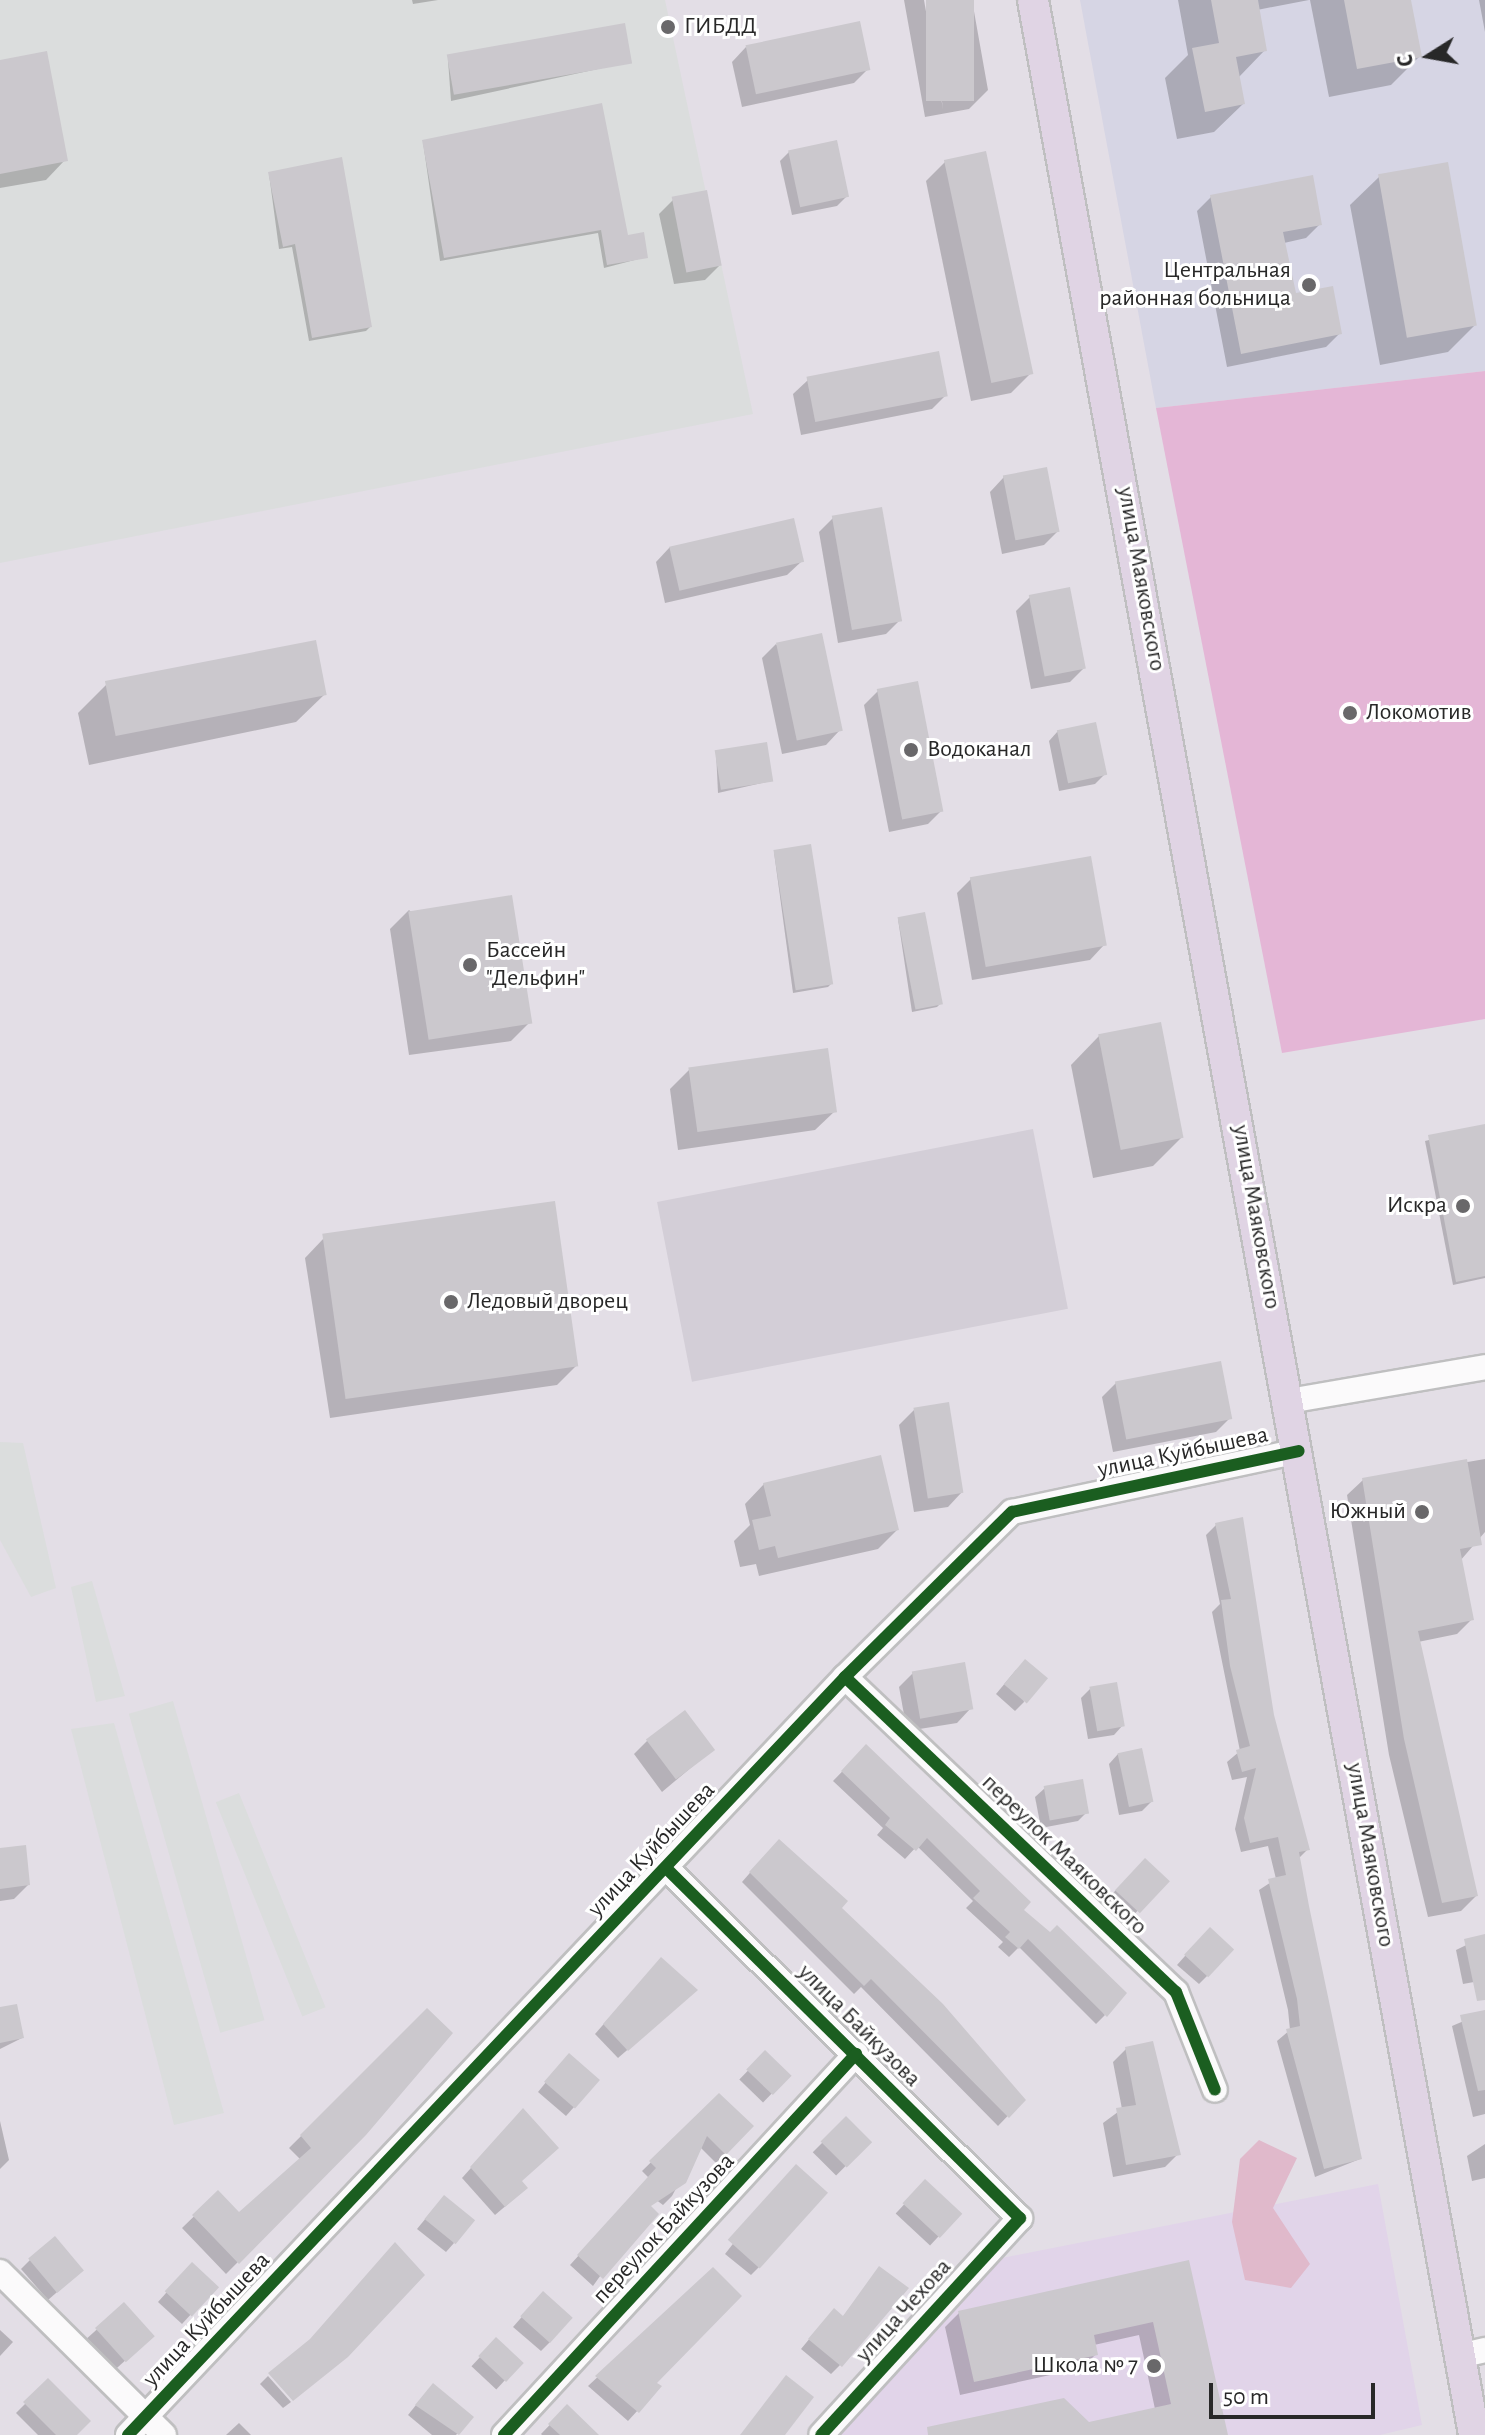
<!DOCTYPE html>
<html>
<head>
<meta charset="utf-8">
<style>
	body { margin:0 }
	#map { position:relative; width:1485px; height:2435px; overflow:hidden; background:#e3dee6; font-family:"Alegreya Sans",sans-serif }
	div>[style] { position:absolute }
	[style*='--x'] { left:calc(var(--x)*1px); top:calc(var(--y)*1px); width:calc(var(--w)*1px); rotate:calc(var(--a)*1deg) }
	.industrial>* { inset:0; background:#dbdddd; transform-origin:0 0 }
	.education>* { inset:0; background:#e1d4e9 }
	.medical>* { inset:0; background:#d6d5e4 }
	.green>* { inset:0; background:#e0b9cb }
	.pitch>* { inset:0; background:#e4b6d6 }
	.plaza>* { inset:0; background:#d3ced7; transform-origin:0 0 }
	.shadow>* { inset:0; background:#0003; transform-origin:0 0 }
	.building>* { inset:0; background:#cbc8cd; transform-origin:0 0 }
	.roads { filter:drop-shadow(2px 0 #bfbfc0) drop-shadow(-2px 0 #bfbfc0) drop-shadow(0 2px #bfbfc0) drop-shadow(0 -2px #bfbfc0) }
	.minor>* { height:24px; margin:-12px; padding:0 12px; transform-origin:12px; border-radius:12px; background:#fbfafb }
	.major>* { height:30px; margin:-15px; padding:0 15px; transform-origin:15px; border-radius:15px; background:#e0d4e4 }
	.cycleway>* { height:12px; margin:-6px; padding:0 6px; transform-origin:6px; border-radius:6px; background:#1b5e20 }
	.dots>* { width:22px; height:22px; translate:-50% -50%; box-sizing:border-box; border:4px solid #fff; border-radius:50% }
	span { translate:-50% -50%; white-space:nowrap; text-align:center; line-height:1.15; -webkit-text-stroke:6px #fff; paint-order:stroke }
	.poi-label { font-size:24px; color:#282828 }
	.left { translate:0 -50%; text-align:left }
	.right { translate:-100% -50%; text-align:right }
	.street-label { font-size:24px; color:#282828 }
	.north { position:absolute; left:1389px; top:16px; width:80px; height:80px; -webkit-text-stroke:6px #fff; paint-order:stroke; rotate:259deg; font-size:22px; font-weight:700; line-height:32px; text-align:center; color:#282828 }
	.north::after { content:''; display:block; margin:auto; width:28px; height:36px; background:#282828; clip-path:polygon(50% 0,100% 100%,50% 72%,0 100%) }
	.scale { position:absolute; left:1209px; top:2383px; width:166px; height:36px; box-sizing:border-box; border:4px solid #282828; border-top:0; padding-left:10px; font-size:24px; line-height:28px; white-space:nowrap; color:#282828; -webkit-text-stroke:6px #fff; paint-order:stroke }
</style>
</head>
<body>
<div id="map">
	<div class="industrial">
		<i style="clip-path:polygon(0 0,665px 0,753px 414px,0 563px)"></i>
		<i style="clip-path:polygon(0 1442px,23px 1443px,56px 1588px,31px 1597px,0 1540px)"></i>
		<i style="clip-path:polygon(92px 1581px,125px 1696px,96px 1702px,71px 1587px)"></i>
		<i style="left:173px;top:1701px;width:332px;height:46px;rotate:74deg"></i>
		<i style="clip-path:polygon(114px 1723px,224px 2113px,174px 2125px,71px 1729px)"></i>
		<i style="left:239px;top:1793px;width:231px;height:25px;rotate:68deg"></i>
	</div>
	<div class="education">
		<i style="clip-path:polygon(1378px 2184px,1422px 2425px,1380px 2435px,836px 2435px,1002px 2258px)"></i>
	</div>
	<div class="medical">
		<i style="clip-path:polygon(1080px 0,1485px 0,1485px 371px,1156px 408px)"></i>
	</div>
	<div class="green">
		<i style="clip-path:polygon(1259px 2140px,1297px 2158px,1273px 2208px,1310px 2264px,1291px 2288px,1245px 2280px,1232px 2222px,1240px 2159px)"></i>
	</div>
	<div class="pitch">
		<i style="clip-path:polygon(1485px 371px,1485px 1019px,1282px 1053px,1156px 408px)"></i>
	</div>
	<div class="plaza">
		<i style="left:1033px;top:1129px;width:183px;height:383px;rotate:79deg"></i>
	</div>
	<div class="shadow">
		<i style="clip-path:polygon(412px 0,438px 0,413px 4px)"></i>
		<i style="clip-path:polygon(904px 0,924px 0,943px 109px,928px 0,972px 0,988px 90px,969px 109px,925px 117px)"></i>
		<i style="clip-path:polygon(1178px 0,1309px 0,1257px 10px,1265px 50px,1238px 78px,1243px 104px,1214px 132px,1177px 139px,1165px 78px,1188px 55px)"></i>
		<i style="clip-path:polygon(1310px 0,1409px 0,1420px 56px,1391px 85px,1329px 97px)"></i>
		<i style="clip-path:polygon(1479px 0,1485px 0,1485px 32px)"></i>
		<i style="clip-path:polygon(746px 47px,868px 69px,854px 83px,742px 107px,732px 62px)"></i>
		<i style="clip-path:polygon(448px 60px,630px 62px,451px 101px)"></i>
		<i style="clip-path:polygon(0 61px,65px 160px,46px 180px,0 188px)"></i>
		<i style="clip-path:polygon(423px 142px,626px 237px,646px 257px,604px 268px,598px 233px,440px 261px)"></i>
		<i style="clip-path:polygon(789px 152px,847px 196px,837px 206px,792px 215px,780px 161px)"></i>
		<i style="clip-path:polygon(945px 162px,1030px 374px,1011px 393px,971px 401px,926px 181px)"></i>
		<i style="clip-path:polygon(269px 174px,370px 327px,366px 331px,309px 341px,292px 247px,279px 249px)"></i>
		<i style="clip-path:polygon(1379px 177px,1476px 324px,1448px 352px,1380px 365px,1350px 205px)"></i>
		<i style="clip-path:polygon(1211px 197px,1320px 224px,1306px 238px,1284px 243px,1294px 295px,1340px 333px,1326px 347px,1227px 367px,1197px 211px)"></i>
		<i style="clip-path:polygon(673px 200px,719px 266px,705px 280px,674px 284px,659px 214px)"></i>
		<i style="clip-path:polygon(808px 380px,946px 395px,932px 409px,801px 435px,793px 394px)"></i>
		<i style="clip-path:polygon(1004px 477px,1058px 531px,1044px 545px,1002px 554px,990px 492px)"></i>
		<i style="clip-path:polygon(833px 518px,900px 620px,886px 634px,838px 643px,819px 532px)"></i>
		<i style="clip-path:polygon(670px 547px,802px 561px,787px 575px,665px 603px,656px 562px)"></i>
		<i style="clip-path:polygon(1030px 597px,1084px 668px,1070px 682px,1031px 689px,1016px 611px)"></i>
		<i style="clip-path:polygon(776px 644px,840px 730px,826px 745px,782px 754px,762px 658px)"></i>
		<i style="clip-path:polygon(106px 685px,325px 694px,296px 722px,89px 765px,78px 713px)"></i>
		<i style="clip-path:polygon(878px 691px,942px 810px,928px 824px,889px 832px,864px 705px)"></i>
		<i style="clip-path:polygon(1058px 731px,1105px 774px,1095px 784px,1059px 791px,1049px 741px)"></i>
		<i style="clip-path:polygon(716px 751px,771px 781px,718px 793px)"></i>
		<i style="clip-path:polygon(774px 852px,832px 983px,828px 987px,793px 993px)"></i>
		<i style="clip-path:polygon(971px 879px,1104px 945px,1090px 960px,972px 980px,957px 893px)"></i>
		<i style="clip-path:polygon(409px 910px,530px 1022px,511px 1041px,409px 1055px,390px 929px)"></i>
		<i style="clip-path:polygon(898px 919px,941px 1003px,937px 1007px,912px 1012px)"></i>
		<i style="clip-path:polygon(1099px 1036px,1181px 1138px,1153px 1166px,1093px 1178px,1071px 1065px)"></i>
		<i style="clip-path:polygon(689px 1070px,835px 1111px,815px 1130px,678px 1150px,670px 1089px)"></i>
		<i style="clip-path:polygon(1485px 1126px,1485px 1278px,1453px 1285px,1425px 1141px)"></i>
		<i style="clip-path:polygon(324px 1238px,576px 1366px,557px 1385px,330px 1418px,305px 1258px)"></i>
		<i style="clip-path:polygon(1116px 1383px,1230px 1418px,1216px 1432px,1113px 1452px,1102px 1397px)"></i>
		<i style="clip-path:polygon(914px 1410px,962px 1492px,948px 1507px,914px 1512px,899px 1425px)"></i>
		<i style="clip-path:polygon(1485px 1459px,1485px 1532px,1460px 1561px,1472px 1619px,1457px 1634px,1418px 1642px,1476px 1896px,1461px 1911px,1428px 1917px,1389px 1755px,1347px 1495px,1363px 1480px)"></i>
		<i style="clip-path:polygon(764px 1484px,897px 1530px,878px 1549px,759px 1576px,756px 1564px,740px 1567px,734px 1541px,750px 1525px,745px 1504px)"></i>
		<i style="clip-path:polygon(1216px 1525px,1308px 1849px,1298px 1859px,1360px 2159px,1315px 2177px,1277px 2041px,1290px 2030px,1288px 2010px,1259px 1890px,1276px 1879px,1268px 1846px,1241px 1852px,1235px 1829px,1247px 1777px,1232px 1780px,1227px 1762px,1240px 1751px,1212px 1612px,1220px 1604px,1206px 1535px)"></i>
		<i style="clip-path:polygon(1016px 1670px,1024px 1702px,1015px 1711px,996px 1694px)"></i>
		<i style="clip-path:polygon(913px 1673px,971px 1708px,957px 1723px,907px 1731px,899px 1687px)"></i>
		<i style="clip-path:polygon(1090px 1689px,1123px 1725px,1114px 1735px,1088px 1739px,1081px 1698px)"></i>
		<i style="clip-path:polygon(648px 1740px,712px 1750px,662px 1792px,634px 1754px)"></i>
		<i style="clip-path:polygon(866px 1747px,1021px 1910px,1105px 2015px,1096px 2024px,1019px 1947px,1009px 1957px,998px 1947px,1003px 1942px,966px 1908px,973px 1901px,917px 1846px,905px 1859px,877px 1835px,883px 1828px,833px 1781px)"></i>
		<i style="clip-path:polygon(1118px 1754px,1151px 1802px,1142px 1811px,1119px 1815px,1109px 1764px)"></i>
		<i style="clip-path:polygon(1045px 1788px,1087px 1812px,1078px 1821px,1041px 1828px,1035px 1797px)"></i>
		<i style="clip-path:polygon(0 1850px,28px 1885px,14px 1899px,0 1901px)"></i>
		<i style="clip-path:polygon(770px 1850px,839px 1909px,1023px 2100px,998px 2126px,861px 1987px,854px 1994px,742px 1882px)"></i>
		<i style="left:1145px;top:1860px;width:30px;height:56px;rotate:44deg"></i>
		<i style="clip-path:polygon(1485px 1936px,1485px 1980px,1463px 1984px,1456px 1950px)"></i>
		<i style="clip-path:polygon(1201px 1938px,1208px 1975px,1199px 1984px,1177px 1965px)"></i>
		<i style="clip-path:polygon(652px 1969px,686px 1999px,618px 2058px,595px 2034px)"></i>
		<i style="clip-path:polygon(0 2009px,22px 2038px,0 2049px)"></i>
		<i style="clip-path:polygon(427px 2011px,365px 2134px,226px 2274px,182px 2228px,218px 2193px,238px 2215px,301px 2160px,289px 2148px)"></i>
		<i style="clip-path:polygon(1485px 2012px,1485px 2114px,1473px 2117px,1452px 2026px)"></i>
		<i style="clip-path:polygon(1126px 2049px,1178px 2154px,1165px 2167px,1113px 2177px,1103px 2123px,1122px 2109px,1113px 2062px)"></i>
		<i style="left:765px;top:2053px;width:33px;height:37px;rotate:44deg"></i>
		<i style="clip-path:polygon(560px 2065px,598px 2080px,566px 2116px,538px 2092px)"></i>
		<i style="clip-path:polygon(719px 2096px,751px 2126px,716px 2163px,699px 2146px,672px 2196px,663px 2205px,655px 2199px,593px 2286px,570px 2265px,649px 2178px,642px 2171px)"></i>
		<i style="left:846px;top:2119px;width:33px;height:47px;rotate:45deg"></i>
		<i style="clip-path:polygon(514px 2120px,519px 2181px,516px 2197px,495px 2215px,462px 2178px)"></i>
		<i style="clip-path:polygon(0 2121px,9px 2160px,0 2169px)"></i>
		<i style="clip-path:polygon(1485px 2144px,1485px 2178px,1472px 2181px,1467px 2156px)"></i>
		<i style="clip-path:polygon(787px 2175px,760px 2266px,751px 2275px,725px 2254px)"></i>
		<i style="left:925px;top:2182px;width:47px;height:43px;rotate:43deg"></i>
		<i style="clip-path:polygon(435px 2207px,454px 2243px,446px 2252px,417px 2229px)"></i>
		<i style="clip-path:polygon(30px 2260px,72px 2279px,48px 2300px,21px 2269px)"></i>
		<i style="clip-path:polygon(1188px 2263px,1226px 2435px,934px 2435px,1089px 2424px,1155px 2409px,1139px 2335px,1094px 2345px,1096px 2354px,1082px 2368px,960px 2395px,945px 2327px,959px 2313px)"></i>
		<i style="clip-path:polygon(879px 2269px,840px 2365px,831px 2374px,801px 2349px,825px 2320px,842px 2318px)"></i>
		<i style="clip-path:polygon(713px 2270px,654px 2383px,659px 2387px,628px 2421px,588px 2386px)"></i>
		<i style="clip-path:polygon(183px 2274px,216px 2287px,182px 2324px,158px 2302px)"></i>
		<i style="clip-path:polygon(534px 2303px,550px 2342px,541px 2351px,513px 2327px)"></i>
		<i style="left:124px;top:2305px;width:42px;height:50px;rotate:48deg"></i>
		<i style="clip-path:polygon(0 2330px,13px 2342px,0 2356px)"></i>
		<i style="left:496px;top:2340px;width:34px;height:36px;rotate:43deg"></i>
		<i style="clip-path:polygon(268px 2376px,291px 2402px,283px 2408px,260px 2384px)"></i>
		<i style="clip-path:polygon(48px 2381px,74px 2435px,38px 2435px,16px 2413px)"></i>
		<i style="clip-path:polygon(424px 2395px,471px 2417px,456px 2435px,432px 2435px,408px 2415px)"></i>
		<i style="clip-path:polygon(567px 2407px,586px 2435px,542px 2435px,541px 2434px)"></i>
		<i style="clip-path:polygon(239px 2423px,251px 2435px,226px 2435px)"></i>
	</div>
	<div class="building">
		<i style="left:926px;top:0;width:48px;height:101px"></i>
		<i style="clip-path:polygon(1211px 0,1258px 0,1267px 51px,1236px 57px,1245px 104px,1205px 112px,1192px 48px,1219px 43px)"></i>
		<i style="clip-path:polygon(1344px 0,1411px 0,1422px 57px,1357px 69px)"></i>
		<i style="left:860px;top:21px;width:50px;height:117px;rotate:78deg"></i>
		<i style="left:625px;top:23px;width:41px;height:181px;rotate:80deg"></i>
		<i style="clip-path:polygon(47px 51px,68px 161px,0 174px,0 60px)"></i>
		<i style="clip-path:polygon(602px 103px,628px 235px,644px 232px,648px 258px,607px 265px,601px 230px,444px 258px,422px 140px)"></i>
		<i style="left:837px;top:140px;width:58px;height:50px;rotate:78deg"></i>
		<i style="left:986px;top:151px;width:228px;height:43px;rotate:78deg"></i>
		<i style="clip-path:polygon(342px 157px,372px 327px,312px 338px,295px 244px,283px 247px,268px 172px)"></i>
		<i style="left:1448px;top:162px;width:166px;height:71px;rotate:80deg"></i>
		<i style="clip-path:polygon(1313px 175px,1322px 225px,1283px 232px,1296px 293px,1333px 286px,1342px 334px,1241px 354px,1210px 195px)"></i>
		<i style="left:707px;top:190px;width:77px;height:36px;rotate:79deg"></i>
		<i style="left:939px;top:351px;width:46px;height:135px;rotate:79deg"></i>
		<i style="left:1047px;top:467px;width:66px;height:45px;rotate:79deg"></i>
		<i style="left:882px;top:507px;width:116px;height:51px;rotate:80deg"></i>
		<i style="left:794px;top:518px;width:45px;height:128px;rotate:77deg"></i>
		<i style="left:1070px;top:587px;width:83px;height:42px;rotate:79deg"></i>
		<i style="left:822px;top:633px;width:100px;height:47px;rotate:78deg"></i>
		<i style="left:316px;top:640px;width:56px;height:215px;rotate:79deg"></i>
		<i style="left:918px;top:681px;width:133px;height:42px;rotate:79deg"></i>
		<i style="left:1096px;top:722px;width:54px;height:40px;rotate:78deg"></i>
		<i style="left:767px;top:742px;width:40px;height:53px;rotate:81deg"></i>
		<i style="left:811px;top:844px;width:142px;height:38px;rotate:81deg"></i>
		<i style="left:1091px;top:856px;width:91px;height:123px;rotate:80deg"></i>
		<i style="left:512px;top:895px;width:130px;height:105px;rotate:81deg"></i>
		<i style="left:925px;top:912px;width:94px;height:28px;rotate:79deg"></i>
		<i style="left:1161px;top:1022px;width:118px;height:64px;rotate:79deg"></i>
		<i style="left:828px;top:1048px;width:65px;height:141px;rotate:82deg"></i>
		<i style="clip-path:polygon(1485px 1124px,1485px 1276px,1456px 1282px,1428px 1135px)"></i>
		<i style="left:555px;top:1201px;width:167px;height:235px;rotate:82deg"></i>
		<i style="left:1221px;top:1361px;width:59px;height:108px;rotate:79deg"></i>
		<i style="left:949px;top:1402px;width:92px;height:36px;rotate:81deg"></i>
		<i style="clip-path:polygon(881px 1455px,899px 1530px,778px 1558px,775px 1546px,759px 1550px,752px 1520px,771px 1516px,763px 1483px)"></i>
		<i style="clip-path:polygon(1467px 1459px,1482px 1545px,1460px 1549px,1474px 1620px,1418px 1631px,1478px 1896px,1442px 1903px,1404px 1739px,1362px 1478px)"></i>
		<i style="clip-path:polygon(1243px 1517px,1274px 1715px,1310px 1850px,1299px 1852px,1309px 1906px,1362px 2159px,1324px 2169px,1286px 2029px,1300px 2026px,1297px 1999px,1268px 1879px,1286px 1875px,1278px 1837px,1250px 1843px,1244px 1818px,1256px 1768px,1242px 1772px,1236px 1750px,1250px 1746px,1230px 1666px,1221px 1600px,1231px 1599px,1215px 1523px)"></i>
		<i style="left:1025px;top:1659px;width:30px;height:33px;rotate:40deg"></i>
		<i style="left:965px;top:1662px;width:48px;height:54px;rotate:80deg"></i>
		<i style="left:1117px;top:1682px;width:45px;height:28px;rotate:80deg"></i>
		<i style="left:685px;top:1710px;width:50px;height:49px;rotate:53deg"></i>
		<i style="clip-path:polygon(866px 1744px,1031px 1902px,1024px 1910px,1050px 1932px,1057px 1925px,1127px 1993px,1107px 2017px,1028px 1939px,1019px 1949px,1005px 1937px,1010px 1932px,973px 1898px,980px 1891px,927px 1838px,916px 1851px,885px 1825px,890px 1818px,841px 1771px)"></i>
		<i style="left:1142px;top:1748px;width:55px;height:25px;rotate:78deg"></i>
		<i style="left:1083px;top:1779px;width:35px;height:40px;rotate:80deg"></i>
		<i style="clip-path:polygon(779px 1839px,848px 1901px,842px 1908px,943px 2004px,1026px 2100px,1009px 2118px,871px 1979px,864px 1986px,749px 1872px)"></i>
		<i style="clip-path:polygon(26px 1845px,30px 1885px,0 1889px,0 1848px)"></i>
		<i style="left:1145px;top:1858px;width:34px;height:44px;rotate:43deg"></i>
		<i style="left:1210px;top:1927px;width:33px;height:38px;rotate:43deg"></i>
		<i style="clip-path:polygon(1485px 1934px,1485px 2000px,1477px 2001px,1464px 1939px)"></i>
		<i style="clip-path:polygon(661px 1957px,698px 1990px,628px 2051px,603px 2024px)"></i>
		<i style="clip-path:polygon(17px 2004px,24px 2038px,0 2043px,0 2007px)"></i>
		<i style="clip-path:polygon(427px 2008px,453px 2033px,366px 2135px,239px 2264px,192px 2215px,218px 2190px,239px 2212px,311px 2148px,300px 2135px)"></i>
		<i style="clip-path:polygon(1485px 2010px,1485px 2090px,1478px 2091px,1460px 2015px)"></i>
		<i style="clip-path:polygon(1153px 2041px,1181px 2155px,1126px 2165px,1116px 2108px,1136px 2105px,1125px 2047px)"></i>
		<i style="left:765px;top:2050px;width:37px;height:27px;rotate:44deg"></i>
		<i style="left:569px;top:2053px;width:41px;height:38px;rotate:41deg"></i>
		<i style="clip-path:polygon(719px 2093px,754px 2126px,726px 2155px,707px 2136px,686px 2183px,651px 2206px,659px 2214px,603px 2279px,577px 2255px,656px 2168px,649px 2161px)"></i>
		<i style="clip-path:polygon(523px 2108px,559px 2148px,522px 2181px,528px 2188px,505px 2207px,470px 2167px)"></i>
		<i style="left:846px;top:2116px;width:37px;height:36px;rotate:45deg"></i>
		<i style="left:796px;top:2164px;width:43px;height:102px;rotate:42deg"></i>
		<i style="left:925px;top:2179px;width:51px;height:33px;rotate:43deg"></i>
		<i style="left:444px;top:2195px;width:40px;height:31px;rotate:39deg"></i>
		<i style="left:55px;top:2236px;width:45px;height:35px;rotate:50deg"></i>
		<i style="clip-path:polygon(395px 2242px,425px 2275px,348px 2357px,293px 2401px,268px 2373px,310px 2339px)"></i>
		<i style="clip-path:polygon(1189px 2260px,1228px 2435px,928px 2435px,927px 2427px,1064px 2398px,1089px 2422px,1171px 2404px,1153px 2322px,1094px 2335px,1098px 2355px,974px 2382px,958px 2311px)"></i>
		<i style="left:192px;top:2262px;width:37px;height:40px;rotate:43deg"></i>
		<i style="clip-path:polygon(879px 2266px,909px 2288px,842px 2367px,808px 2339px,834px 2308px,843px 2316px)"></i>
		<i style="clip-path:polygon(713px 2267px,742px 2296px,657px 2383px,662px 2386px,639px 2413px,595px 2376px)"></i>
		<i style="left:543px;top:2291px;width:40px;height:34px;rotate:42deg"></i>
		<i style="left:124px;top:2302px;width:46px;height:39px;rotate:48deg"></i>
		<i style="left:496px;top:2337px;width:38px;height:26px;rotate:43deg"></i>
		<i style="clip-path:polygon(786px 2375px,814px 2397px,785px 2435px,740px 2435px)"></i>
		<i style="clip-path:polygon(48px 2378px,91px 2421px,77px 2435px,56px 2435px,23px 2402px)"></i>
		<i style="clip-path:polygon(433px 2383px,474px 2417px,459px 2435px,415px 2405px)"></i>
		<i style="clip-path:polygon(567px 2404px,599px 2435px,560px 2435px,548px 2424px)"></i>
	</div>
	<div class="roads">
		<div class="minor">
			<i style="--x:1289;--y:1401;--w:199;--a:-9.8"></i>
			<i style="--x:845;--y:1677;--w:457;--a:43.6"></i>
			<i style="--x:1176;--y:1992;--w:105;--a:68.3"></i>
			<i style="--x:666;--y:1868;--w:498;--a:44.7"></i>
			<i style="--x:1020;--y:2218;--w:294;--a:132.5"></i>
			<i style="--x:0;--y:2272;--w:231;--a:44.8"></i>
			<i style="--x:1459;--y:2356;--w:27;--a:-13"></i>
			<i style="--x:128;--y:2435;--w:1043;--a:-46.59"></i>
			<i style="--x:845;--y:1677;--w:235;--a:-44.7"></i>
			<i style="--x:1012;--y:1512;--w:293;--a:-12"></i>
			<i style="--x:504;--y:2435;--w:519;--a:-47.27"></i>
		</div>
		<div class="major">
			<i style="--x:1033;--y:0;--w:2475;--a:79.73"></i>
		</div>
	</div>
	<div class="cycleway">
		<i style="--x:845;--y:1677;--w:457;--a:43.6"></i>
		<i style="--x:1176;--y:1992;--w:105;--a:68.3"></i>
		<i style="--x:666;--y:1868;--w:498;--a:44.7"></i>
		<i style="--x:1020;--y:2218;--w:294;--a:132.5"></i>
		<i style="--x:128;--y:2435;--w:1043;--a:-46.59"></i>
		<i style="--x:845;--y:1677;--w:235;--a:-44.7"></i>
		<i style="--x:1012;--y:1512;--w:293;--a:-12"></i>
		<i style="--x:504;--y:2435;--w:519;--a:-47.27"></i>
	</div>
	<div class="dots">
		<i style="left:668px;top:27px;background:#69686a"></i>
		<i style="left:1309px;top:285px;background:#69686a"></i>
		<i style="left:1350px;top:713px;background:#69686a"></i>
		<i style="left:911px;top:750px;background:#69686a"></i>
		<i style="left:470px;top:965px;background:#69686a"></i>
		<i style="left:1463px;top:1206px;background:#69686a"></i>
		<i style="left:451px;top:1302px;background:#69686a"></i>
		<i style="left:1422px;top:1512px;background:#69686a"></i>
		<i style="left:1154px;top:2366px;background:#69686a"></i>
	</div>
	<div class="poi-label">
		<span class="left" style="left:684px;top:27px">ГИБДД</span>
		<span class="right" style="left:1291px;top:285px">Центральная<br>районная больница</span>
		<span class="left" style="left:1366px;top:713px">Локомотив</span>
		<span class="left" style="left:927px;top:750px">Водоканал</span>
		<span class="left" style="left:486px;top:965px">Бассейн<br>"Дельфин"</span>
		<span class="right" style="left:1447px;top:1206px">Искра</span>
		<span class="left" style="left:467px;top:1302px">Ледовый дворец</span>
		<span class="right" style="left:1406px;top:1512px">Южный</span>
		<span class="right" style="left:1138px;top:2366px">Школа № 7</span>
	</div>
	<div class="street-label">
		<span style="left:1141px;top:579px;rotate:80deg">улица Маяковского</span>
		<span style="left:1256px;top:1217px;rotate:80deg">улица Маяковского</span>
		<span style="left:1183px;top:1453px;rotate:-12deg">улица Куйбышева</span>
		<span style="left:652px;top:1850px;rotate:-47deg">улица Куйбышева</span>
		<span style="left:1064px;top:1855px;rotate:44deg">переулок Маяковского</span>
		<span style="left:1370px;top:1855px;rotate:80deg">улица Маяковского</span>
		<span style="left:859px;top:2026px;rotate:45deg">улица Байкузова</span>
		<span style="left:664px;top:2229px;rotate:-47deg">переулок Байкузова</span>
		<span style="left:904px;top:2311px;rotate:-48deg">улица Чехова</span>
		<span style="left:207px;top:2320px;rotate:-47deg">улица Куйбышева</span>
	</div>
	<div class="north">С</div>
	<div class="scale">50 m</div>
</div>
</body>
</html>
